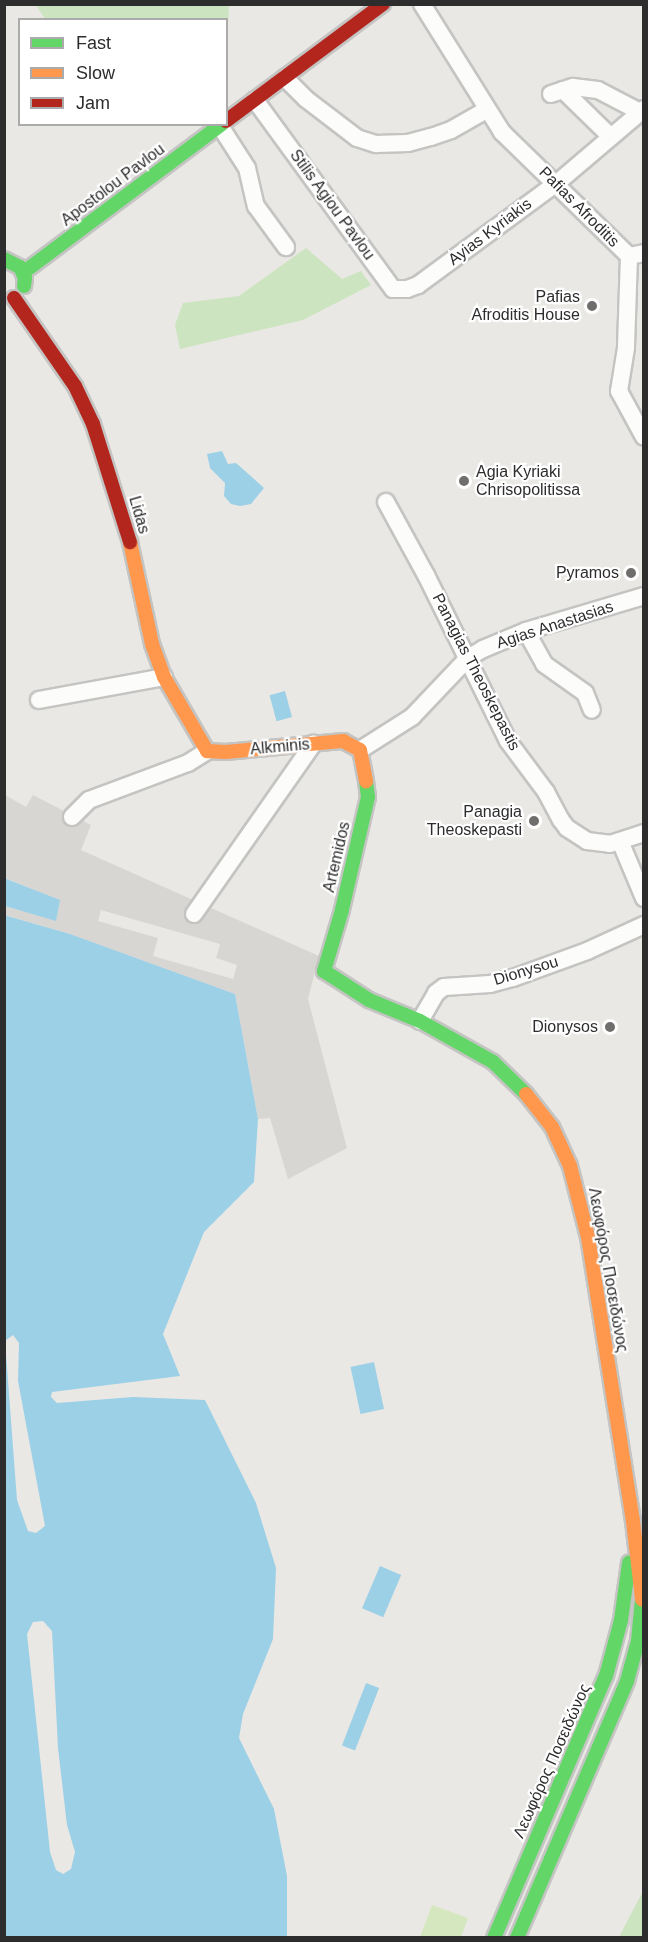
<!DOCTYPE html>
<html>
<head>
<meta charset="utf-8">
<style>
	body { margin:0 }
	#map { position:relative; width:648px; height:1942px; overflow:hidden; background:#eae8e4; font-family:Helvetica,sans-serif }
	div>[style] { position:absolute }
	[style*='--x'] { left:calc(var(--x)*1px); top:calc(var(--y)*1px); width:calc(var(--w)*1px); rotate:calc(var(--a)*1deg) }
	.green>* { inset:0; background:#cce4bf }
	.pitch>* { inset:0; background:#d5e7be }
	.plaza>* { inset:0; background:#d8d6d2 }
	.water>* { inset:0; background:#9cd0e7; transform-origin:0 0 }
	.pier>* { inset:0; background:#eae8e4 }
	.roads { filter:drop-shadow(2px 0 #c4c4c3) drop-shadow(-2px 0 #c4c4c3) drop-shadow(0 2px #c4c4c3) drop-shadow(0 -2px #c4c4c3) }
	.street>* { height:16px; margin:-8px; padding:0 8px; transform-origin:8px; border-radius:8px; background:#fcfcfb }
	.fast>* { height:14px; margin:-7px; padding:0 7px; transform-origin:7px; border-radius:7px; background:#63d668 }
	.slow>* { height:14px; margin:-7px; padding:0 7px; transform-origin:7px; border-radius:7px; background:#ff974d }
	.jam>* { height:14px; margin:-7px; padding:0 7px; transform-origin:7px; border-radius:7px; background:#b3261e }
	.dots>* { width:16px; height:16px; translate:-50% -50%; box-sizing:border-box; border:3px solid #fff; border-radius:50% }
	span { translate:-50% -50%; white-space:nowrap; text-align:center; line-height:1.15; -webkit-text-stroke:4.5px #fff; paint-order:stroke }
	.street-label { font-size:16px; color:#2d2d2d }
	.poi-label { font-size:16px; color:#2d2d2d }
	.right { translate:-100% -50%; text-align:right }
	.left { translate:0 -50%; text-align:left }
	.frame { position:absolute; inset:0; border:6px solid #2d2d2d; pointer-events:none }
	.legend { position:absolute; left:18px; top:18px; width:210px; height:108px; box-sizing:border-box; background:#fff; border:2px solid #ababab; margin:0; padding:8px 10px; list-style:none; font-size:18px; color:#2d2d2d }
	.legend li { display:flex; align-items:center; gap:12px; height:30px }
	.legend b { width:30px; border:2px solid #ababab }
</style>
</head>
<body>
<div id="map">
	<div class="green">
		<i style="clip-path:polygon(36px 5px,229px 5px,227px 49px,226px 20px,45px 19px)"></i>
		<i style="clip-path:polygon(306px 248px,342px 279px,361px 271px,371px 285px,303px 320px,180px 349px,175px 325px,183px 303px,239px 296px)"></i>
		<i style="clip-path:polygon(643px 1891px,643px 1937px,619px 1937px)"></i>
	</div>
	<div class="pitch">
		<i style="clip-path:polygon(432px 1905px,468px 1918px,461px 1937px,420px 1937px)"></i>
	</div>
	<div class="plaza">
		<i style="clip-path:polygon(evenodd,5px 795px,26px 807px,33px 795px,91px 825px,81px 850px,319px 956px,308px 999px,347px 1148px,288px 1179px,270px 1118px,258px 1119px,235px 994px,70px 934px,5px 915px,4px 906px,56px 920px,59px 900px,5px 878px,5px 795px,101px 910px,220px 944px,216px 958px,237px 965px,233px 979px,153px 956px,158px 938px,98px 921px,101px 910px)"></i>
	</div>
	<div class="water">
		<i style="clip-path:polygon(222px 451px,228px 464px,236px 463px,264px 488px,251px 504px,240px 506px,231px 504px,224px 496px,225px 483px,210px 468px,207px 454px)"></i>
		<i style="left:285px;top:691px;width:27px;height:16px;rotate:75deg"></i>
		<i style="clip-path:polygon(4px 878px,60px 900px,56px 921px,5px 906px)"></i>
		<i style="clip-path:polygon(4px 915px,70px 934px,235px 994px,258px 1119px,254px 1182px,204px 1232px,163px 1334px,180px 1376px,52px 1392px,51px 1397px,57px 1403px,133px 1397px,205px 1400px,256px 1503px,276px 1568px,273px 1639px,243px 1714px,239px 1738px,274px 1809px,287px 1876px,287px 1937px,5px 1937px)"></i>
		<i style="left:374px;top:1362px;width:48px;height:24px;rotate:78deg"></i>
		<i style="left:380px;top:1566px;width:23px;height:46px;rotate:23deg"></i>
		<i style="left:366px;top:1683px;width:14px;height:67px;rotate:21deg"></i>
	</div>
	<div class="pier">
		<i style="clip-path:polygon(13px 1335px,19px 1343px,18px 1381px,45px 1526px,36px 1533px,28px 1531px,17px 1500px,5px 1341px)"></i>
		<i style="clip-path:polygon(43px 1621px,52px 1631px,58px 1748px,67px 1825px,75px 1852px,71px 1869px,63px 1874px,56px 1870px,50px 1852px,27px 1634px,33px 1622px)"></i>
	</div>
	<div class="roads">
		<div class="street">
			<i style="--x:422;--y:4;--w:151;--a:58"></i>
			<i style="--x:502;--y:132;--w:177;--a:44.3"></i>
			<i style="--x:629;--y:256;--w:92;--a:91.9"></i>
			<i style="--x:626;--y:348;--w:44;--a:99.2"></i>
			<i style="--x:619;--y:391;--w:52;--a:61.5"></i>
			<i style="--x:285;--y:78;--w:30;--a:45"></i>
			<i style="--x:306;--y:99;--w:64;--a:37.4"></i>
			<i style="--x:357;--y:138;--w:20;--a:18"></i>
			<i style="--x:376;--y:144;--w:32;--a:-2"></i>
			<i style="--x:408;--y:143;--w:24;--a:-15"></i>
			<i style="--x:431;--y:137;--w:21;--a:-19"></i>
			<i style="--x:451;--y:130;--w:40;--a:-29.7"></i>
			<i style="--x:563;--y:90;--w:67;--a:44.4"></i>
			<i style="--x:551;--y:94;--w:23;--a:-18"></i>
			<i style="--x:573;--y:87;--w:25;--a:7"></i>
			<i style="--x:598;--y:90;--w:47;--a:27.6"></i>
			<i style="--x:255;--y:100;--w:234;--a:53.9"></i>
			<i style="--x:393;--y:289;--w:14;--a:0"></i>
			<i style="--x:407;--y:289;--w:12;--a:-20"></i>
			<i style="--x:418;--y:285;--w:172;--a:-36.3"></i>
			<i style="--x:557;--y:183;--w:114;--a:-40.4"></i>
			<i style="--x:220;--y:126;--w:50;--a:57.3"></i>
			<i style="--x:247;--y:168;--w:39;--a:77"></i>
			<i style="--x:256;--y:206;--w:51;--a:53.8"></i>
			<i style="--x:629;--y:256;--w:15;--a:-11"></i>
			<i style="--x:386;--y:502;--w:83;--a:61.3"></i>
			<i style="--x:426;--y:575;--w:185;--a:63.7"></i>
			<i style="--x:508;--y:741;--w:64;--a:53.3"></i>
			<i style="--x:546;--y:792;--w:32;--a:62"></i>
			<i style="--x:561;--y:820;--w:10;--a:53"></i>
			<i style="--x:567;--y:828;--w:24;--a:33"></i>
			<i style="--x:587;--y:841;--w:23;--a:7"></i>
			<i style="--x:610;--y:844;--w:36;--a:-18"></i>
			<i style="--x:526;--y:631;--w:38;--a:61"></i>
			<i style="--x:544;--y:664;--w:50;--a:35.3"></i>
			<i style="--x:585;--y:693;--w:18;--a:68"></i>
			<i style="--x:39;--y:700;--w:127;--a:-10.4"></i>
			<i style="--x:360;--y:750;--w:62;--a:-32.4"></i>
			<i style="--x:412;--y:717;--w:81;--a:-46.5"></i>
			<i style="--x:468;--y:658;--w:17;--a:-31"></i>
			<i style="--x:483;--y:649;--w:47;--a:-22.7"></i>
			<i style="--x:526;--y:631;--w:123;--a:-16.5"></i>
			<i style="--x:72;--y:817;--w:24;--a:-45"></i>
			<i style="--x:89;--y:800;--w:106;--a:-20.5"></i>
			<i style="--x:188;--y:763;--w:22;--a:-32"></i>
			<i style="--x:620;--y:841;--w:62;--a:67.2"></i>
			<i style="--x:194;--y:914;--w:208;--a:-55"></i>
			<i style="--x:420;--y:1021;--w:32;--a:-60"></i>
			<i style="--x:436;--y:993;--w:10;--a:-37"></i>
			<i style="--x:444;--y:987;--w:46;--a:-3.7"></i>
			<i style="--x:490;--y:984;--w:24;--a:-15"></i>
			<i style="--x:513;--y:978;--w:79;--a:-20"></i>
			<i style="--x:587;--y:951;--w:63;--a:-24.5"></i>
		</div>
		<div class="fast">
			<i style="--x:4;--y:259;--w:18;--a:27"></i>
			<i style="--x:20;--y:267;--w:12;--a:66"></i>
			<i style="--x:25;--y:278;--w:8;--a:97"></i>
			<i style="--x:24;--y:272;--w:247;--a:-36.8"></i>
			<i style="--x:366;--y:781;--w:16;--a:83"></i>
			<i style="--x:368;--y:797;--w:116;--a:103"></i>
			<i style="--x:342;--y:910;--w:64;--a:106.4"></i>
			<i style="--x:324;--y:971;--w:54;--a:32.8"></i>
			<i style="--x:369;--y:1000;--w:55;--a:22.4"></i>
			<i style="--x:420;--y:1021;--w:84;--a:29.3"></i>
			<i style="--x:493;--y:1062;--w:46;--a:44.1"></i>
			<i style="--x:494;--y:1938;--w:285;--a:-66.9"></i>
			<i style="--x:606;--y:1676;--w:58;--a:-75"></i>
			<i style="--x:621;--y:1620;--w:58;--a:-82"></i>
			<i style="--x:517;--y:1938;--w:280;--a:-66.8"></i>
			<i style="--x:627;--y:1681;--w:41;--a:-74.6"></i>
			<i style="--x:638;--y:1641;--w:42;--a:-84.6"></i>
		</div>
		<div class="slow">
			<i style="--x:130;--y:542;--w:104;--a:77.8"></i>
			<i style="--x:152;--y:644;--w:35;--a:70"></i>
			<i style="--x:164;--y:677;--w:86;--a:59.8"></i>
			<i style="--x:207;--y:751;--w:19;--a:3"></i>
			<i style="--x:226;--y:752;--w:118;--a:-5.4"></i>
			<i style="--x:343;--y:741;--w:19;--a:28"></i>
			<i style="--x:360;--y:750;--w:32;--a:79"></i>
			<i style="--x:526;--y:1094;--w:42;--a:51.8"></i>
			<i style="--x:552;--y:1127;--w:43;--a:65.2"></i>
			<i style="--x:570;--y:1166;--w:73;--a:75.8"></i>
			<i style="--x:588;--y:1237;--w:288;--a:81"></i>
			<i style="--x:633;--y:1521;--w:79;--a:83.4"></i>
		</div>
		<div class="jam">
			<i style="--x:226;--y:121;--w:196;--a:-36.7"></i>
			<i style="--x:14;--y:298;--w:107;--a:55.3"></i>
			<i style="--x:75;--y:386;--w:42;--a:64.7"></i>
			<i style="--x:93;--y:424;--w:124;--a:72.6"></i>
		</div>
	</div>
	<div class="dots">
		<i style="left:592px;top:306px;background:#6f6e6d"></i>
		<i style="left:464px;top:481px;background:#6f6e6d"></i>
		<i style="left:631px;top:573px;background:#6f6e6d"></i>
		<i style="left:534px;top:821px;background:#6f6e6d"></i>
		<i style="left:610px;top:1027px;background:#6f6e6d"></i>
	</div>
	<div class="street-label">
		<span style="left:113px;top:185px;rotate:-37deg">Apostolou Pavlou</span>
		<span style="left:332px;top:205px;rotate:54deg">Stilis Agiou Pavlou</span>
		<span style="left:579px;top:207px;rotate:45deg">Pafias Afroditis</span>
		<span style="left:490px;top:232px;rotate:-37deg">Ayias Kyriakis</span>
		<span style="left:139px;top:515px;rotate:74deg">Lidas</span>
		<span style="left:555px;top:625px;rotate:-18deg">Agias Anastasias</span>
		<span style="left:476px;top:672px;rotate:63deg">Panagias Theoskepastis</span>
		<span style="left:280px;top:747px;rotate:-5deg">Alkminis</span>
		<span style="left:337px;top:857px;rotate:-77deg">Artemidos</span>
		<span style="left:526px;top:971px;rotate:-17deg">Dionysou</span>
		<span style="left:608px;top:1270px;rotate:80deg">Λεωφόρος Ποσειδώνος</span>
		<span style="left:552px;top:1761px;rotate:-66deg">Λεωφόρος Ποσειδώνος</span>
	</div>
	<div class="poi-label">
		<span class="right" style="left:580px;top:306px">Pafias<br>Afroditis House</span>
		<span class="left" style="left:476px;top:481px">Agia Kyriaki<br>Chrisopolitissa</span>
		<span class="right" style="left:619px;top:573px">Pyramos</span>
		<span class="right" style="left:522px;top:821px">Panagia<br>Theoskepasti</span>
		<span class="right" style="left:598px;top:1027px">Dionysos</span>
	</div>
	<div class="frame"></div>
	<ul class="legend">
	<li><b style="height:8px;background:#63d668"></b>Fast</li>
	<li><b style="height:8px;background:#ff974d"></b>Slow</li>
	<li><b style="height:8px;background:#b3261e"></b>Jam</li>
	</ul>
</div>
</body>
</html>
